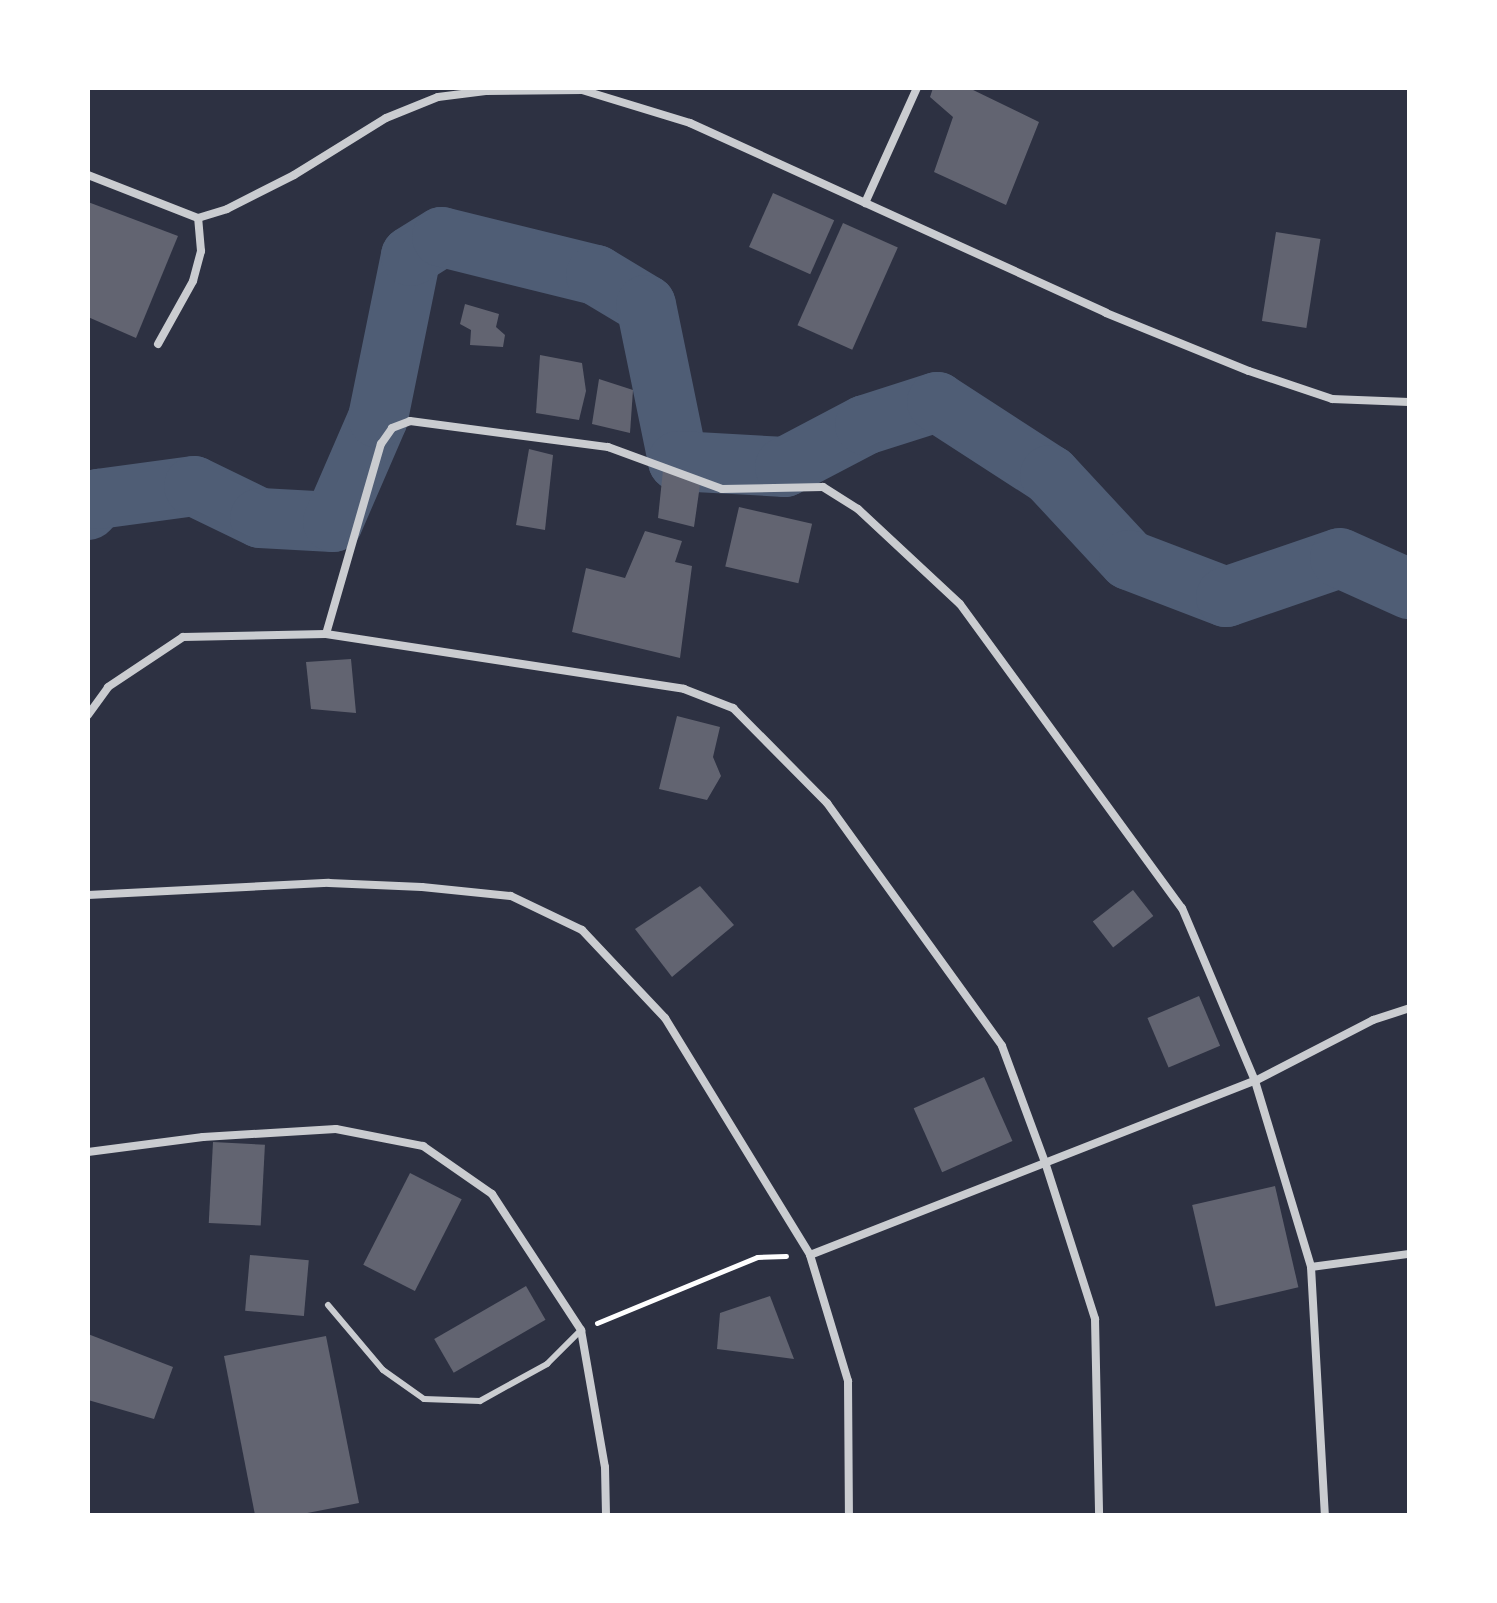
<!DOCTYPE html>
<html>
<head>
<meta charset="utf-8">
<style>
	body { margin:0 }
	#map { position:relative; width:1497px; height:1603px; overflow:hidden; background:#2d3142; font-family:Literata,serif }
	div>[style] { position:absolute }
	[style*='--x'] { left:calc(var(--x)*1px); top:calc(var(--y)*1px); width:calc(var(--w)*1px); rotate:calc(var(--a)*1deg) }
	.river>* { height:60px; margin:-30px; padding:0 30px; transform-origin:30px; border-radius:30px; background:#4f5d75 }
	.building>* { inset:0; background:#626471; transform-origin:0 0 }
	.path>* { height:5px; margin:-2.5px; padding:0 2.5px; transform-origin:2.5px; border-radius:2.5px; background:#fff }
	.service>* { height:6px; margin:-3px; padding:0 3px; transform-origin:3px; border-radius:3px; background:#caccd0 }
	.minor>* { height:8px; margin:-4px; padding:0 4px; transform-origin:4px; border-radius:4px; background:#caccd0 }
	span { translate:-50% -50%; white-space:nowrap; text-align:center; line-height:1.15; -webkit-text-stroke:6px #fff; paint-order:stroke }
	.frame { position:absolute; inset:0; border:90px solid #fff; pointer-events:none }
</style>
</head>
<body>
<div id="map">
	<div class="river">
		<i style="--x:88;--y:510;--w:15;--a:-48"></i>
		<i style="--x:98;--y:499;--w:97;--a:-7.7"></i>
		<i style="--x:194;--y:486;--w:73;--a:25.9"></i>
		<i style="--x:260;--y:518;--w:73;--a:3.1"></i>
		<i style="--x:333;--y:522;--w:113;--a:-66.6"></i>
		<i style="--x:378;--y:418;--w:165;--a:-78.5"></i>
		<i style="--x:411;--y:256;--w:36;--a:-32"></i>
		<i style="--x:442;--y:237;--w:159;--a:13.9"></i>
		<i style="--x:596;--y:275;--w:58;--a:31"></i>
		<i style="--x:646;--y:305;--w:159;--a:78.4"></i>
		<i style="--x:678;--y:461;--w:107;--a:3.2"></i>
		<i style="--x:785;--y:467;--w:90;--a:-27.7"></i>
		<i style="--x:865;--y:425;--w:76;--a:-17.7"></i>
		<i style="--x:937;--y:402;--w:135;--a:32.9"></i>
		<i style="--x:1050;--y:475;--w:116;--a:47.1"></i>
		<i style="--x:1129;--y:560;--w:104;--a:20.9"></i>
		<i style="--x:1226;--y:597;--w:120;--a:-18.9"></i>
		<i style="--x:1340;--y:558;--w:76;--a:24.2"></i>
	</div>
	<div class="building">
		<i style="clip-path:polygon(933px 88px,969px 88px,1039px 122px,1006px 205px,934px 172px,953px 117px,930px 97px)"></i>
		<i style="left:773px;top:193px;width:67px;height:59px;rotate:24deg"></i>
		<i style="clip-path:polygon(88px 202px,178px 236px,136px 338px,88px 317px)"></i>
		<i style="left:843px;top:223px;width:60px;height:112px;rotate:24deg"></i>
		<i style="left:1276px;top:232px;width:45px;height:90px;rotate:9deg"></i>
		<i style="clip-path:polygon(465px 304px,499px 314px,496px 327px,505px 335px,503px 347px,470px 345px,471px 330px,460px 324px)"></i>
		<i style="clip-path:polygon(540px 355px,582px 363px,586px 391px,579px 420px,536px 413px)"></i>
		<i style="clip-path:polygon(599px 379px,633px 390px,630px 433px,592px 424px)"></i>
		<i style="clip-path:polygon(529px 449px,553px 455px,545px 530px,516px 525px)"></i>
		<i style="clip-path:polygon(663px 470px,700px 485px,694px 527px,658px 518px)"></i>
		<i style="left:739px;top:507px;width:75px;height:61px;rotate:13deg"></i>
		<i style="clip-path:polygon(645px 531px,682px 541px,675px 562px,692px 566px,680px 658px,572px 632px,586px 568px,625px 578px)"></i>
		<i style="clip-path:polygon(351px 659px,356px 713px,311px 709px,306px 662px)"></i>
		<i style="clip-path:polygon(677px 716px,720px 727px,713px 757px,721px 776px,707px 800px,659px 789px)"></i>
		<i style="clip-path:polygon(700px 886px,734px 925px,672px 977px,635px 929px)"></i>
		<i style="left:1133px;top:890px;width:33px;height:51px;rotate:52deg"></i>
		<i style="left:1199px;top:996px;width:54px;height:56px;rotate:67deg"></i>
		<i style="left:984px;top:1077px;width:70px;height:77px;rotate:66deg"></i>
		<i style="left:213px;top:1142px;width:52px;height:81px;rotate:3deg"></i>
		<i style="left:410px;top:1173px;width:58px;height:103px;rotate:27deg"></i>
		<i style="left:1275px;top:1186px;width:104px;height:85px;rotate:77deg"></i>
		<i style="left:250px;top:1255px;width:59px;height:56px;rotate:5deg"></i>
		<i style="left:526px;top:1286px;width:39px;height:106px;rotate:60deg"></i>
		<i style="clip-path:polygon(770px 1296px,794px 1359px,717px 1349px,720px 1313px)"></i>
		<i style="clip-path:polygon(88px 1334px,173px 1367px,154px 1419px,88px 1400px)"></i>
		<i style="clip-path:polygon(326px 1336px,359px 1503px,297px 1515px,255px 1515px,224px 1356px)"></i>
	</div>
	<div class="path">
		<i style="--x:597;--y:1323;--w:173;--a:-22.4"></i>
		<i style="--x:757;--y:1257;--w:29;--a:-2"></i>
	</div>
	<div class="service">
		<i style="--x:328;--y:1305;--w:85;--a:49.8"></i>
		<i style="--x:383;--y:1370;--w:50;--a:35.3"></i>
		<i style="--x:424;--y:1399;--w:56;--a:2"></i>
		<i style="--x:480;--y:1401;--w:77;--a:-28.9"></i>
		<i style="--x:547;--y:1364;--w:48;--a:-45"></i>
	</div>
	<div class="minor">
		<i style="--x:88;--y:175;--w:118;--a:21.4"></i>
		<i style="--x:198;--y:218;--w:30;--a:-17"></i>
		<i style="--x:227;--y:209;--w:75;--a:-26.9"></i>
		<i style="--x:294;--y:175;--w:108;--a:-31.8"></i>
		<i style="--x:386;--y:118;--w:56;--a:-22"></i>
		<i style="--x:438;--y:97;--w:48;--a:-7.1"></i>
		<i style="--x:486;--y:91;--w:96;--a:-0.6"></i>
		<i style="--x:582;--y:90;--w:113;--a:17"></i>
		<i style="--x:690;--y:123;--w:457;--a:24.5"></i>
		<i style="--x:1106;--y:313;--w:154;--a:22.1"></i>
		<i style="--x:1249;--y:371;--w:88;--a:18.6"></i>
		<i style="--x:1332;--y:399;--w:77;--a:2.2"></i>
		<i style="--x:865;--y:203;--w:126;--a:-65.7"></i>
		<i style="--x:158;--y:344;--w:72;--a:-60.9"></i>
		<i style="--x:193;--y:281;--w:31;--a:-75"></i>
		<i style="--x:201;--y:251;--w:33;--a:-95"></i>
		<i style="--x:326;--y:634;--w:198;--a:-73.9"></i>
		<i style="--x:381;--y:444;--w:19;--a:-55"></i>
		<i style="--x:392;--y:428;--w:19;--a:-21"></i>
		<i style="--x:410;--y:421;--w:200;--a:7.5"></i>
		<i style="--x:608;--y:447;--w:121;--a:20.2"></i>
		<i style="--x:722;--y:489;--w:101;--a:-1.1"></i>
		<i style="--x:823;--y:487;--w:41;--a:32.2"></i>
		<i style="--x:858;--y:509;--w:139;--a:43"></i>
		<i style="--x:960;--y:604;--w:376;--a:53.9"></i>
		<i style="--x:1182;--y:908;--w:188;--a:67.1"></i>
		<i style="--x:1255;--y:1081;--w:194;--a:73.2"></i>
		<i style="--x:1311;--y:1267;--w:248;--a:86.8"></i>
		<i style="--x:88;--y:715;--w:34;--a:-54"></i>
		<i style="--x:108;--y:687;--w:90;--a:-33.7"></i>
		<i style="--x:183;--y:637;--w:143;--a:-1.2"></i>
		<i style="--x:326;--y:634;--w:362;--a:8.7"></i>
		<i style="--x:684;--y:689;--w:53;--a:21.2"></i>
		<i style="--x:733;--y:708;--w:134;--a:45.3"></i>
		<i style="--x:827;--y:803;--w:299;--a:54.2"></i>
		<i style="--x:1002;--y:1046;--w:124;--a:69.7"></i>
		<i style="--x:1045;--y:1162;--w:165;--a:72.3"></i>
		<i style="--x:1095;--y:1319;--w:196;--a:88.8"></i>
		<i style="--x:88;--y:895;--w:241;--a:-2.9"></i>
		<i style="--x:329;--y:883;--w:93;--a:2.5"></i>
		<i style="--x:422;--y:887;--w:89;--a:5.8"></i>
		<i style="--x:511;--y:896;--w:79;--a:25.6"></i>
		<i style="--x:582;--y:930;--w:121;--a:46.7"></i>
		<i style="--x:665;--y:1018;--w:278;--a:58.5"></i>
		<i style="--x:810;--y:1255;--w:132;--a:73.2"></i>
		<i style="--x:848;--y:1381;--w:134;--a:89.6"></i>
		<i style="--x:88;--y:1152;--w:116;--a:-7.4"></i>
		<i style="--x:203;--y:1137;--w:133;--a:-3.4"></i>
		<i style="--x:336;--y:1129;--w:89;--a:11.1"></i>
		<i style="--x:423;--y:1146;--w:84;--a:34.8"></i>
		<i style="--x:492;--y:1194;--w:163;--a:56.8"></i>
		<i style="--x:581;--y:1330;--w:139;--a:80.1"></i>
		<i style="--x:605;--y:1467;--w:48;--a:88.8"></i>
		<i style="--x:810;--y:1255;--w:478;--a:-21.4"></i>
		<i style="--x:1255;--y:1081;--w:133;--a:-27.3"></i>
		<i style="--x:1373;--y:1020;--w:38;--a:-18"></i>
		<i style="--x:1311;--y:1267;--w:99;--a:-7.6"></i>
	</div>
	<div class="frame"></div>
</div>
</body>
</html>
